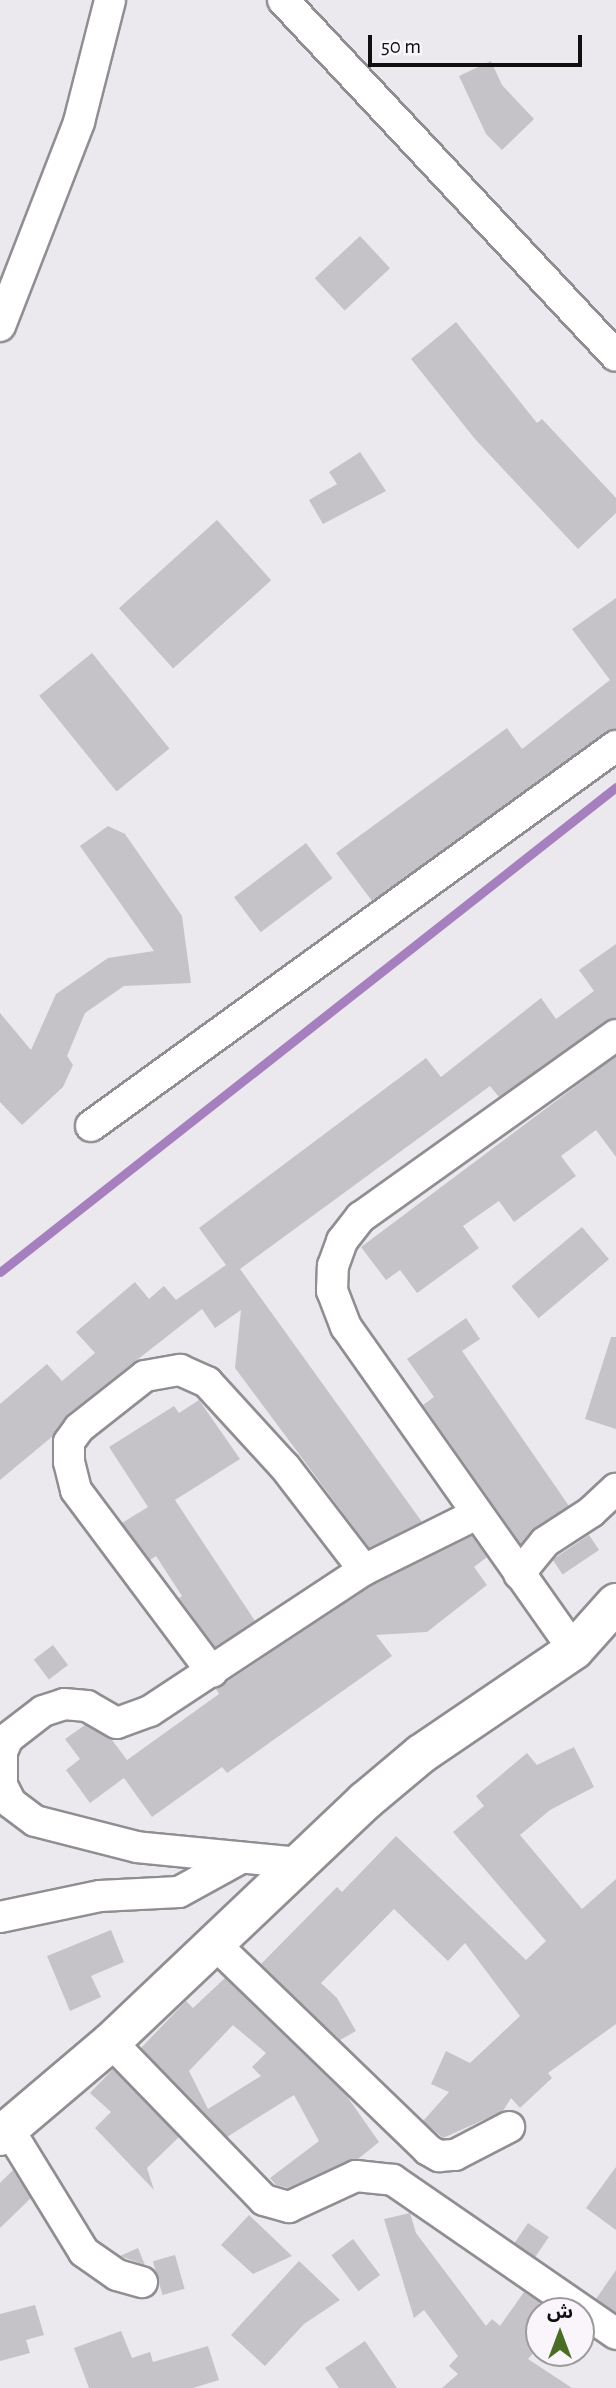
<!DOCTYPE html>
<html>
<head>
<meta charset="utf-8">
<style>
	body { margin:0 }
	#map { position:relative; width:616px; height:2388px; overflow:hidden; background:#ebe8ee; font-family:"Alegreya Sans","Noto Sans Arabic",sans-serif }
	div>[style] { position:absolute }
	[style*='--x'] { left:calc(var(--x)*1px); top:calc(var(--y)*1px); width:calc(var(--w)*1px); rotate:calc(var(--a)*1deg) }
	.stream>* { height:9px; margin:-4.5px; padding:0 4.5px; transform-origin:4.5px; border-radius:4.5px; background:#a67fbe }
	.building>* { inset:0; background:#c6c3c8; transform-origin:0 0 }
	.roads { filter:drop-shadow(2px 0 #918e93) drop-shadow(-2px 0 #918e93) drop-shadow(0 2px #918e93) drop-shadow(0 -2px #918e93) }
	.minor>* { height:30px; margin:-15px; padding:0 15px; transform-origin:15px; border-radius:15px; background:#fff }
	.secondary>* { height:38px; margin:-19px; padding:0 19px; transform-origin:19px; border-radius:19px; background:#fff }
	span { translate:-50% -50%; white-space:nowrap; text-align:center; line-height:1.15; -webkit-text-stroke:5px #f9f5fb; paint-order:stroke }
	.north { position:absolute; left:525px; top:2297px; width:70px; height:70px; box-sizing:border-box; background:#f9f5fb; border:2px solid #9c999d; border-radius:50%; rotate:0deg; font-size:19px; font-weight:700; line-height:28px; text-align:center; color:#111011 }
	.north::after { content:''; display:block; margin:auto; width:24px; height:32px; background:#496d25; clip-path:polygon(50% 0,100% 100%,50% 72%,0 100%) }
	.scale { position:absolute; left:368px; top:35px; width:214px; height:32px; box-sizing:border-box; border:4px solid #111011; border-top:0; padding-left:9px; font-size:21px; line-height:24px; white-space:nowrap; color:#111011; -webkit-text-stroke:5px #f9f5fb; paint-order:stroke }
</style>
</head>
<body>
<div id="map">
	<div class="stream">
		<i style="--x:0;--y:1272;--w:784;--a:-38.21"></i>
	</div>
	<div class="building">
		<i style="clip-path:polygon(491px 61px,502px 85px,534px 119px,502px 150px,486px 134px,459px 76px)"></i>
		<i style="left:360px;top:236px;width:44px;height:62px;rotate:47deg"></i>
		<i style="clip-path:polygon(456px 322px,537px 423px,542px 419px,616px 498px,616px 513px,578px 549px,475px 439px,411px 359px)"></i>
		<i style="clip-path:polygon(360px 452px,386px 491px,323px 524px,309px 500px,337px 484px,329px 472px)"></i>
		<i style="left:217px;top:520px;width:81px;height:132px;rotate:48deg"></i>
		<i style="clip-path:polygon(616px 598px,616px 729px,372px 901px,336px 853px,507px 728px,522px 749px,610px 680px,572px 629px)"></i>
		<i style="left:92px;top:653px;width:123px;height:68px;rotate:51deg"></i>
		<i style="clip-path:polygon(108px 826px,125px 834px,182px 916px,191px 983px,124px 986px,85px 1013px,67px 1056px,73px 1065px,63px 1087px,22px 1125px,0 1102px,0 1013px,31px 1050px,56px 994px,108px 958px,154px 951px,80px 846px)"></i>
		<i style="left:306px;top:843px;width:44px;height:90px;rotate:53deg"></i>
		<i style="clip-path:polygon(616px 944px,616px 1018px,499px 1097px,490px 1086px,240px 1269px,422px 1522px,369px 1548px,235px 1368px,241px 1310px,215px 1328px,202px 1309px,68px 1414px,54px 1435px,0 1480px,0 1404px,47px 1364px,62px 1381px,95px 1353px,76px 1332px,135px 1282px,149px 1299px,164px 1286px,176px 1300px,226px 1265px,199px 1228px,426px 1058px,441px 1077px,541px 998px,556px 1019px,594px 991px,579px 970px)"></i>
		<i style="clip-path:polygon(616px 1056px,616px 1157px,596px 1130px,561px 1156px,576px 1176px,514px 1222px,499px 1201px,463px 1226px,479px 1248px,417px 1293px,400px 1270px,386px 1280px,361px 1247px)"></i>
		<i style="left:582px;top:1227px;width:42px;height:92px;rotate:50deg"></i>
		<i style="clip-path:polygon(466px 1318px,480px 1339px,462px 1351px,569px 1506px,535px 1528px,521px 1544px,423px 1405px,434px 1397px,407px 1359px)"></i>
		<i style="clip-path:polygon(611px 1337px,616px 1337px,616px 1429px,585px 1419px)"></i>
		<i style="clip-path:polygon(199px 1400px,240px 1459px,175px 1500px,255px 1621px,215px 1647px,179px 1598px,182px 1596px,156px 1556px,150px 1560px,122px 1523px,148px 1507px,109px 1447px,174px 1406px,179px 1413px)"></i>
		<i style="left:589px;top:1535px;width:18px;height:44px;rotate:56deg"></i>
		<i style="clip-path:polygon(472px 1536px,487px 1557px,474px 1567px,487px 1585px,427px 1632px,376px 1635px,392px 1656px,227px 1773px,222px 1767px,152px 1817px,124px 1778px,90px 1803px,66px 1770px,80px 1759px,65px 1739px,85px 1725px,112px 1740px,127px 1760px,219px 1694px,216px 1689px,373px 1585px)"></i>
		<i style="left:53px;top:1645px;width:25px;height:24px;rotate:53deg"></i>
		<i style="clip-path:polygon(574px 1747px,594px 1787px,550px 1810px,520px 1835px,582px 1909px,616px 1879px,616px 2024px,548px 2073px,552px 2078px,520px 2108px,511px 2098px,503px 2111px,443px 2138px,423px 2121px,449px 2092px,431px 2084px,446px 2051px,470px 2063px,520px 2016px,465px 1943px,448px 1961px,394px 1909px,321px 1983px,337px 1998px,356px 2031px,340px 2040px,261px 1964px,337px 1887px,342px 1892px,396px 1836px,526px 1960px,546px 1941px,453px 1832px,484px 1806px,476px 1796px,527px 1753px,537px 1765px)"></i>
		<i style="clip-path:polygon(111px 1930px,124px 1962px,91px 1976px,101px 1997px,70px 2011px,47px 1956px)"></i>
		<i style="clip-path:polygon(evenodd,225px 1978px,346px 2095px,379px 2142px,358px 2159px,288px 2188px,276px 2185px,270px 2178px,319px 2141px,294px 2095px,227px 2137px,141px 2048px,186px 2001px,193px 2008px,225px 1978px,233px 2025px,266px 2053px,252px 2067px,261px 2076px,208px 2109px,189px 2071px,233px 2025px)"></i>
		<i style="clip-path:polygon(113px 2069px,179px 2137px,147px 2168px,154px 2190px,95px 2128px,111px 2112px,90px 2093px)"></i>
		<i style="clip-path:polygon(616px 2167px,616px 2230px,586px 2208px)"></i>
		<i style="clip-path:polygon(13px 2170px,31px 2198px,0 2228px,0 2183px)"></i>
		<i style="clip-path:polygon(410px 2213px,416px 2233px,486px 2326px,492px 2319px,500px 2326px,524px 2292px,539px 2302px,539px 2347px,528px 2359px,572px 2388px,442px 2388px,458px 2374px,449px 2366px,458px 2356px,424px 2310px,414px 2318px,384px 2219px)"></i>
		<i style="clip-path:polygon(249px 2215px,292px 2256px,253px 2274px,221px 2245px)"></i>
		<i style="left:528px;top:2223px;width:25px;height:24px;rotate:34deg"></i>
		<i style="left:353px;top:2239px;width:45px;height:27px;rotate:53deg"></i>
		<i style="clip-path:polygon(138px 2248px,145px 2265px,120px 2256px)"></i>
		<i style="left:175px;top:2255px;width:35px;height:23px;rotate:74deg"></i>
		<i style="clip-path:polygon(299px 2261px,340px 2300px,304px 2324px,265px 2366px,231px 2335px)"></i>
		<i style="clip-path:polygon(616px 2270px,616px 2313px,596px 2299px)"></i>
		<i style="clip-path:polygon(35px 2305px,44px 2335px,26px 2340px,30px 2353px,0 2361px,0 2314px)"></i>
		<i style="clip-path:polygon(121px 2331px,132px 2358px,150px 2352px,153px 2362px,208px 2346px,219px 2380px,193px 2388px,89px 2388px,74px 2348px)"></i>
		<i style="clip-path:polygon(365px 2341px,397px 2388px,339px 2388px,325px 2368px)"></i>
	</div>
	<div class="roads">
		<div class="minor">
			<i style="--x:283;--y:0;--w:487;--a:46.9"></i>
			<i style="--x:0;--y:326;--w:219;--a:-68.8"></i>
			<i style="--x:79;--y:122;--w:126;--a:-75.7"></i>
			<i style="--x:91;--y:1126;--w:648;--a:-35.9"></i>
			<i style="--x:519;--y:1574;--w:41;--a:-50.9"></i>
			<i style="--x:545;--y:1542;--w:55;--a:-33.1"></i>
			<i style="--x:591;--y:1512;--w:34;--a:-43"></i>
			<i style="--x:574;--y:1650;--w:395;--a:-125.2"></i>
			<i style="--x:346;--y:1327;--w:39;--a:-111"></i>
			<i style="--x:332;--y:1291;--w:25;--a:-88"></i>
			<i style="--x:333;--y:1266;--w:27;--a:-70"></i>
			<i style="--x:342;--y:1241;--w:31;--a:-52"></i>
			<i style="--x:361;--y:1217;--w:313;--a:-35.5"></i>
			<i style="--x:212;--y:1672;--w:227;--a:-126.8"></i>
			<i style="--x:76;--y:1490;--w:29;--a:-104"></i>
			<i style="--x:69;--y:1462;--w:20;--a:-90"></i>
			<i style="--x:69;--y:1442;--w:17;--a:-54"></i>
			<i style="--x:79;--y:1428;--w:84;--a:-38.2"></i>
			<i style="--x:145;--y:1376;--w:36;--a:-10"></i>
			<i style="--x:180;--y:1370;--w:30;--a:24"></i>
			<i style="--x:207;--y:1382;--w:115;--a:47.5"></i>
			<i style="--x:285;--y:1467;--w:130;--a:52.5"></i>
			<i style="--x:299;--y:1863;--w:163;--a:-174.4"></i>
			<i style="--x:137;--y:1847;--w:105;--a:-165.7"></i>
			<i style="--x:35;--y:1821;--w:30;--a:-143"></i>
			<i style="--x:11;--y:1803;--w:20;--a:-117"></i>
			<i style="--x:2;--y:1785;--w:33;--a:-90"></i>
			<i style="--x:2;--y:1752;--w:15;--a:-67"></i>
			<i style="--x:8;--y:1738;--w:44;--a:-37.6"></i>
			<i style="--x:43;--y:1711;--w:22;--a:-18"></i>
			<i style="--x:64;--y:1704;--w:23;--a:5"></i>
			<i style="--x:87;--y:1706;--w:34;--a:30"></i>
			<i style="--x:117;--y:1723;--w:35;--a:-20"></i>
			<i style="--x:150;--y:1711;--w:256;--a:-33.4"></i>
			<i style="--x:364;--y:1570;--w:126;--a:-26.4"></i>
			<i style="--x:0;--y:1917;--w:102;--a:-11.9"></i>
			<i style="--x:100;--y:1896;--w:79;--a:-2.9"></i>
			<i style="--x:179;--y:1892;--w:71;--a:-28.7"></i>
			<i style="--x:215;--y:1944;--w:296;--a:44"></i>
			<i style="--x:428;--y:2150;--w:13;--a:29"></i>
			<i style="--x:439;--y:2156;--w:16;--a:-4"></i>
			<i style="--x:455;--y:2155;--w:61;--a:-27.4"></i>
			<i style="--x:111;--y:2042;--w:220;--a:45.9"></i>
			<i style="--x:264;--y:2200;--w:26;--a:16"></i>
			<i style="--x:289;--y:2207;--w:74;--a:-24.8"></i>
			<i style="--x:356;--y:2176;--w:37;--a:6"></i>
			<i style="--x:393;--y:2180;--w:271;--a:34.6"></i>
			<i style="--x:8;--y:2128;--w:145;--a:58.5"></i>
			<i style="--x:84;--y:2252;--w:40;--a:34.9"></i>
			<i style="--x:117;--y:2275;--w:26;--a:16"></i>
		</div>
		<div class="secondary">
			<i style="--x:0;--y:2136;--w:145;--a:-40.3"></i>
			<i style="--x:111;--y:2042;--w:350;--a:-43.5"></i>
			<i style="--x:365;--y:1801;--w:73;--a:-40"></i>
			<i style="--x:421;--y:1754;--w:185;--a:-34.2"></i>
			<i style="--x:574;--y:1650;--w:63;--a:-48.2"></i>
		</div>
	</div>
	<div class="north">ش</div>
	<div class="scale">50 m</div>
</div>
</body>
</html>
